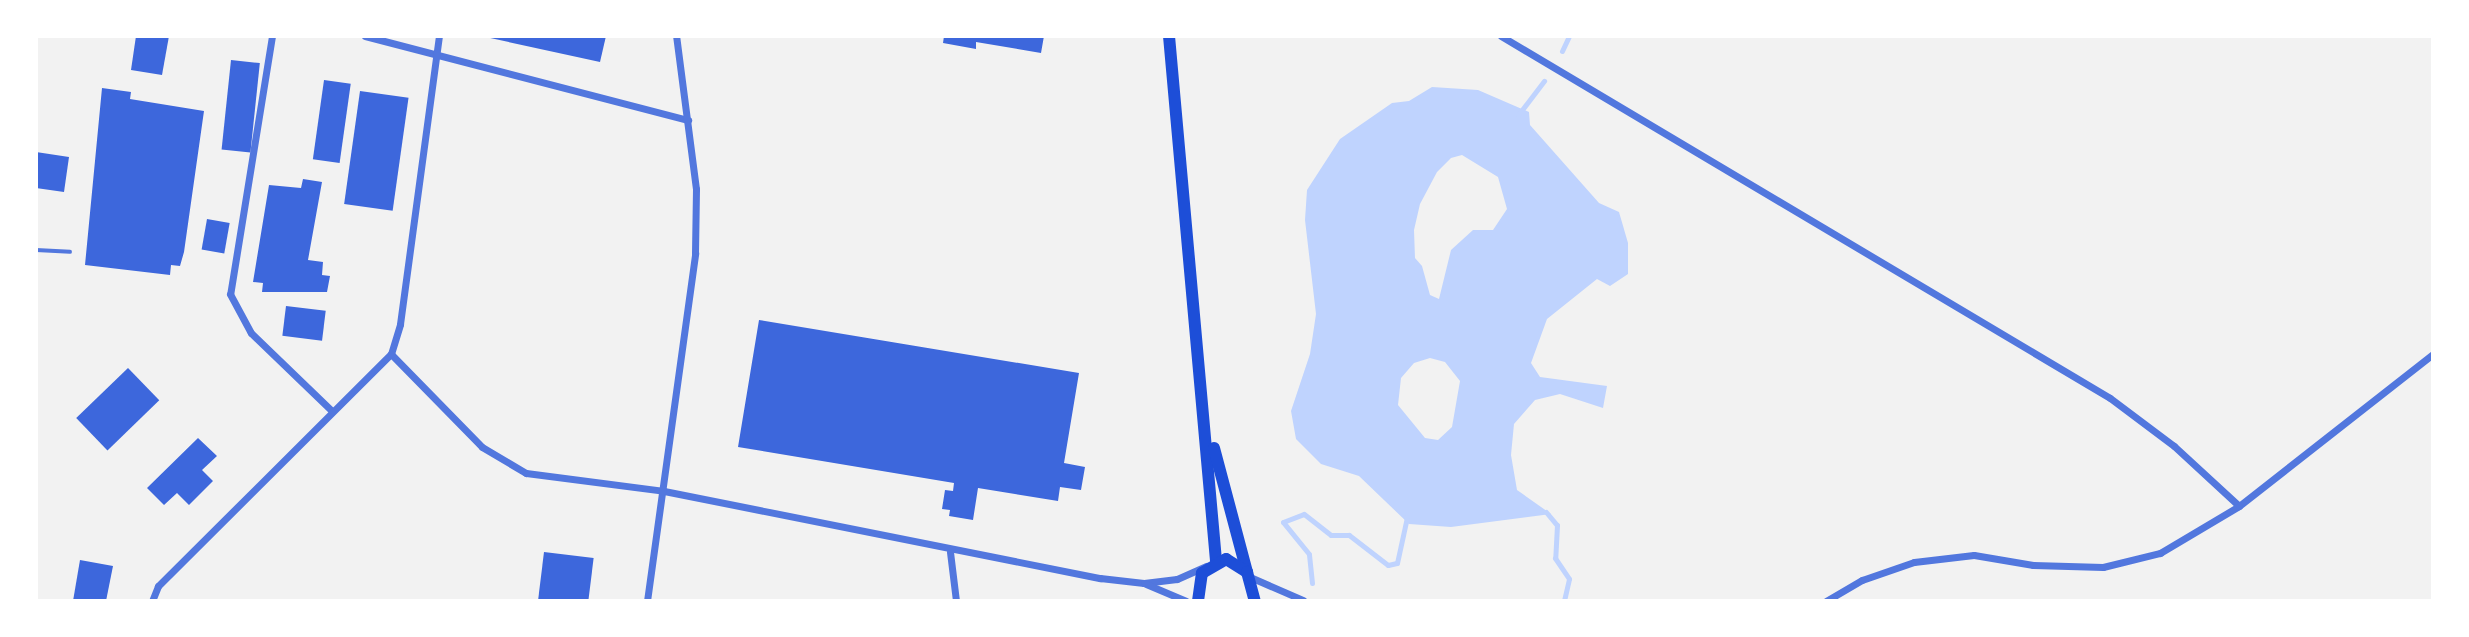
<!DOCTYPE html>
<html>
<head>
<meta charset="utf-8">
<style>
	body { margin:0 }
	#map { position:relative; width:2469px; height:637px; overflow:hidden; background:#f2f2f2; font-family:"DM Sans",sans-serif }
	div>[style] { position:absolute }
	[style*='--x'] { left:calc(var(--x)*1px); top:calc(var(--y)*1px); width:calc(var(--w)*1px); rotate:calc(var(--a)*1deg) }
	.water>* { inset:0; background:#bfd3fe }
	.stream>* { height:5px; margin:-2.5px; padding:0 2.5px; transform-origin:2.5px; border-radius:2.5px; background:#bfd3fe }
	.building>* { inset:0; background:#3d67dc; transform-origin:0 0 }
	.service>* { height:4px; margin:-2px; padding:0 2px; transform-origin:2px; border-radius:2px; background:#5277de }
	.minor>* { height:7px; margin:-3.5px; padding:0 3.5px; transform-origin:3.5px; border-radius:3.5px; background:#5277de }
	.trunk>* { height:12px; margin:-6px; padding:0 6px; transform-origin:6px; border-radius:6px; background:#1d4ed8 }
	span { translate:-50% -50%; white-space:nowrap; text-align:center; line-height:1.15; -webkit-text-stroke:8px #fff; paint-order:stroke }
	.frame { position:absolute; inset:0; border:38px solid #fff; pointer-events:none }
</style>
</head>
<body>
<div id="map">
	<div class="water">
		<i style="clip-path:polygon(evenodd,1432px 87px,1478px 90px,1529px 112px,1530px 125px,1599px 203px,1619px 212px,1628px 243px,1628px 274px,1610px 286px,1597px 279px,1547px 319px,1531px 363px,1540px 377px,1607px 386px,1603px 408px,1560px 394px,1535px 400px,1514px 424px,1511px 455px,1517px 490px,1551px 514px,1451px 527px,1409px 524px,1359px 476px,1321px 464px,1296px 439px,1291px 411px,1310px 354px,1316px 314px,1305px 220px,1307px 190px,1340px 139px,1392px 103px,1409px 101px,1432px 87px,1462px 155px,1498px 177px,1507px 209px,1493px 230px,1473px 230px,1451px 250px,1439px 299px,1430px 295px,1422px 266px,1415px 258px,1414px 230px,1420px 204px,1437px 172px,1451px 158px,1462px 155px,1432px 87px,1430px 358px,1445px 362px,1460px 381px,1452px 427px,1438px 440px,1425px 438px,1398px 405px,1401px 378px,1414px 363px,1430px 358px)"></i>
	</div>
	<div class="stream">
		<i style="--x:1562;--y:51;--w:17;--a:-65"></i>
		<i style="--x:1518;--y:115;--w:43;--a:-52.6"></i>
		<i style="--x:1546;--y:512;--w:17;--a:50"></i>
		<i style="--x:1557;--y:525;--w:33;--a:93"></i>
		<i style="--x:1555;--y:558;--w:25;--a:56"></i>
		<i style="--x:1569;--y:579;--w:23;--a:103"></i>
		<i style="--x:1312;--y:583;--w:29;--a:-96"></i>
		<i style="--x:1309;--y:554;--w:41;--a:-129.1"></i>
		<i style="--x:1283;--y:522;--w:22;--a:-21"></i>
		<i style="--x:1304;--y:514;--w:34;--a:38"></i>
		<i style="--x:1331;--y:535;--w:18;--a:0"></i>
		<i style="--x:1349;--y:535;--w:49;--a:37.6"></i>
		<i style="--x:1388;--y:565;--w:9;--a:-13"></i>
		<i style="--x:1397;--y:563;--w:47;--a:-77.7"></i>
	</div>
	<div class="building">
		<i style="clip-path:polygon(136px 36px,169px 36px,162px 75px,131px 70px)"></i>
		<i style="clip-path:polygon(481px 36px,606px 36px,600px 62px)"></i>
		<i style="clip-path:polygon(944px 36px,1044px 36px,1041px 53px,976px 42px,976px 49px,943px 43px)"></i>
		<i style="left:231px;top:60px;width:29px;height:90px;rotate:6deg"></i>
		<i style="left:324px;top:80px;width:27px;height:80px;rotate:8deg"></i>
		<i style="clip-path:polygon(102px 88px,131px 92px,130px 99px,204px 111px,184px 252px,180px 266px,171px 265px,170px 275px,85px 265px)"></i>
		<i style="left:360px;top:91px;width:49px;height:114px;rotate:8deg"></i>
		<i style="clip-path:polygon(36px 152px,69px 157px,64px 192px,36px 188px)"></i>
		<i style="clip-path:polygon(303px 179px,322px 182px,308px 260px,323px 262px,322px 275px,330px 276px,327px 292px,262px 292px,263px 283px,253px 282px,269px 185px,301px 188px)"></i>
		<i style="left:207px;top:219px;width:23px;height:31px;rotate:10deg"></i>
		<i style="left:286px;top:306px;width:40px;height:30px;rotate:7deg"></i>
		<i style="clip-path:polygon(759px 320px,1079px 373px,1064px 463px,1085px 467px,1081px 490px,1060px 487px,1058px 501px,978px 488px,973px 520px,949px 516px,950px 510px,942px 509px,945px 490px,953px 491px,954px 483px,738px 447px)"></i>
		<i style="left:128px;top:368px;width:45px;height:72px;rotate:46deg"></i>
		<i style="clip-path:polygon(198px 438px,217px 456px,202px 470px,213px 481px,189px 505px,177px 493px,164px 505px,147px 488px)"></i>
		<i style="left:544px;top:552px;width:50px;height:49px;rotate:7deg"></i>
		<i style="clip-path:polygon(80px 560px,113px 566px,106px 601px,73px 601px)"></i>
	</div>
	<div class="service">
		<i style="--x:36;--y:250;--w:34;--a:3"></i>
	</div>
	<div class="minor">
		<i style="--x:272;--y:36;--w:261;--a:99.2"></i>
		<i style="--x:230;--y:294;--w:44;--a:61.7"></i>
		<i style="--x:251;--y:333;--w:112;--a:43.9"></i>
		<i style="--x:365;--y:36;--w:334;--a:14.6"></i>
		<i style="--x:1501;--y:36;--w:708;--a:30.73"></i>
		<i style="--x:2110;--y:398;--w:80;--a:36.9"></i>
		<i style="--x:2174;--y:446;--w:88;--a:42.7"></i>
		<i style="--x:391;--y:354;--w:130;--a:45.6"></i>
		<i style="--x:482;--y:447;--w:51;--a:30.6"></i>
		<i style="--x:526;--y:473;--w:139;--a:7.4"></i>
		<i style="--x:664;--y:491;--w:445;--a:11.3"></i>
		<i style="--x:1100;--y:578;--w:44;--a:6.5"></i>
		<i style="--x:1144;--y:583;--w:33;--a:-7"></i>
		<i style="--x:1177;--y:579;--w:32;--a:-24"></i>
		<i style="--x:950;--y:552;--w:49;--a:83"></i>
		<i style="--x:1250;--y:577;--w:58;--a:23.5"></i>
		<i style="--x:1146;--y:584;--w:43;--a:23"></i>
		<i style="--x:152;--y:601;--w:16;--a:-68"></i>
		<i style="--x:158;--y:586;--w:329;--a:-44.9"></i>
		<i style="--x:391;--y:354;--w:31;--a:-73"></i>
		<i style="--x:400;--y:324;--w:291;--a:-82.3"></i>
		<i style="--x:647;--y:601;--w:351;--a:-82.1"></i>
		<i style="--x:695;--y:253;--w:64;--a:-89.1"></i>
		<i style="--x:696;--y:189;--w:154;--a:-97.4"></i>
		<i style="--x:1826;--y:601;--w:42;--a:-30.3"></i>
		<i style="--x:1862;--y:580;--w:55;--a:-19.1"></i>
		<i style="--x:1914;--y:562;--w:60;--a:-6.7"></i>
		<i style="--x:1974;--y:555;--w:60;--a:9.6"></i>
		<i style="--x:2033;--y:565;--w:70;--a:1.6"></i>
		<i style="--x:2103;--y:567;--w:59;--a:-13.8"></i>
		<i style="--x:2160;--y:553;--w:92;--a:-30.7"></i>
		<i style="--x:2239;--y:506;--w:246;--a:-38.1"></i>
	</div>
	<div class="trunk">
		<i style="--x:1169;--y:36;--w:527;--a:84.88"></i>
		<i style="--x:1214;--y:448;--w:128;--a:75.1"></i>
		<i style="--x:1198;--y:601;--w:28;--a:-82"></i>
		<i style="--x:1202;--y:573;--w:28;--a:-30"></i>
		<i style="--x:1226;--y:559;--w:25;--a:32"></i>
		<i style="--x:1247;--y:572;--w:30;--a:75"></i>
	</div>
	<div class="frame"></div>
</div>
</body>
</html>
